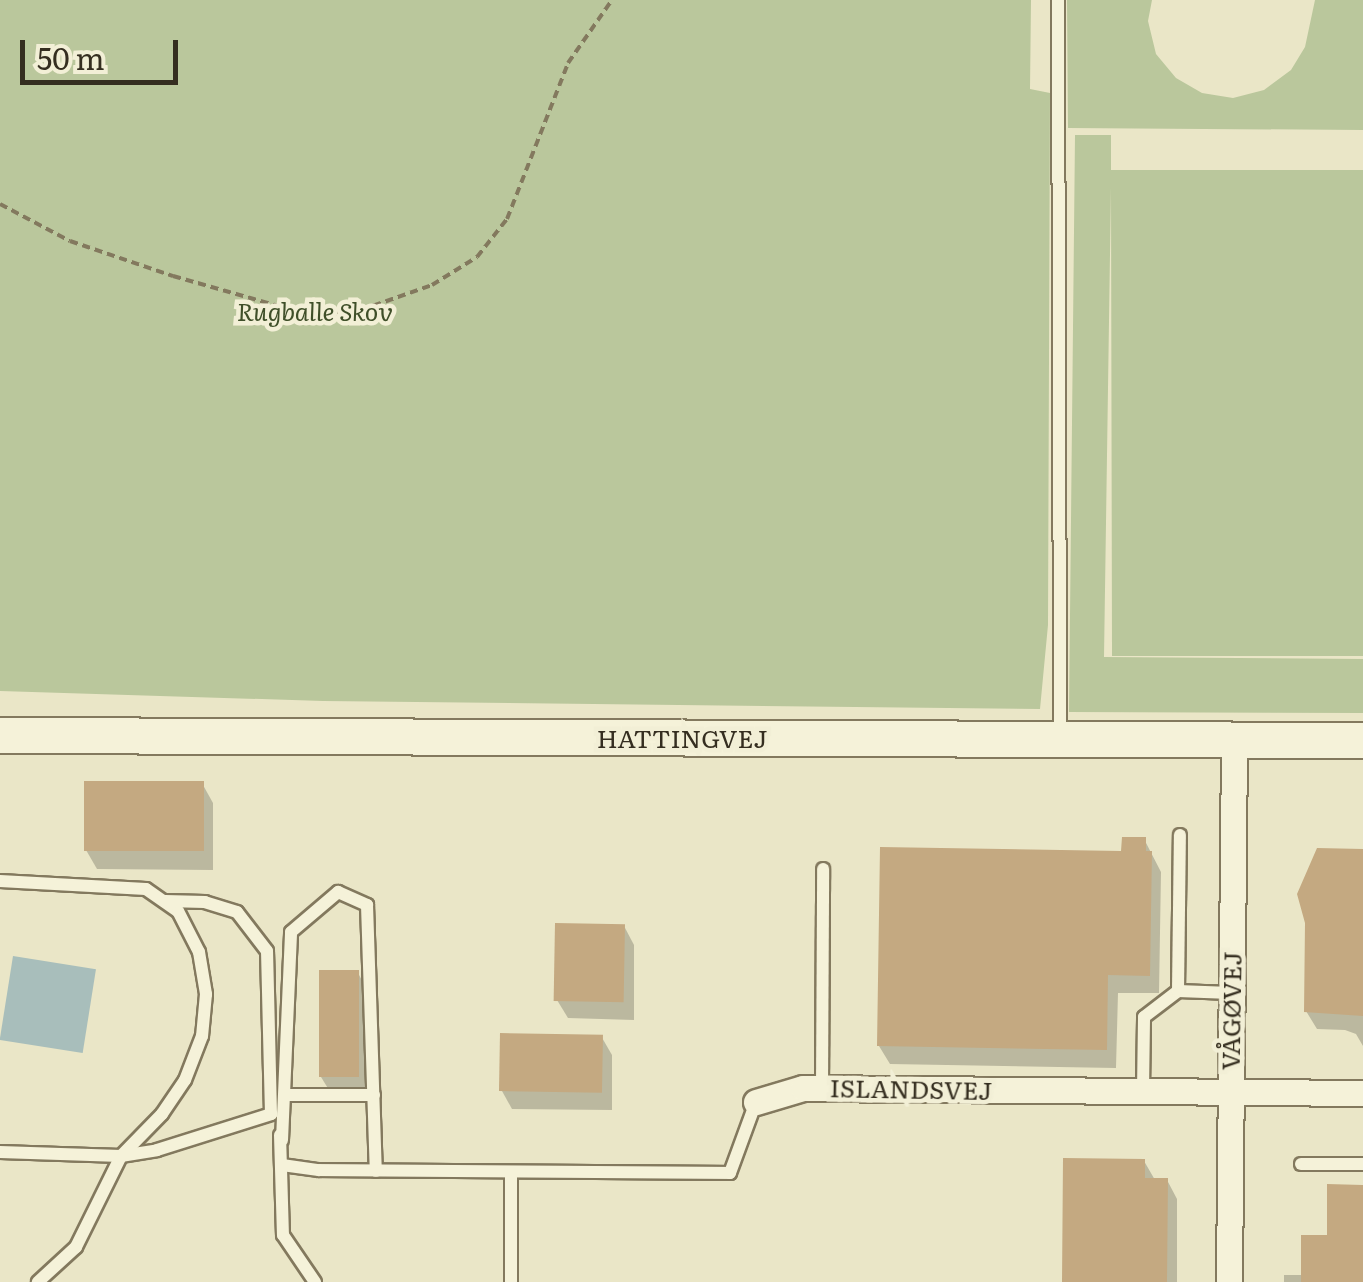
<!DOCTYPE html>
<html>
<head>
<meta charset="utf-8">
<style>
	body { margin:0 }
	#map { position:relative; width:1363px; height:1282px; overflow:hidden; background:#eae6c7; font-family:Literata,serif }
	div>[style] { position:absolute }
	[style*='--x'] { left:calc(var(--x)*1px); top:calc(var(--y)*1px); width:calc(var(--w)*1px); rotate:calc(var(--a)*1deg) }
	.green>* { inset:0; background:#bac79c }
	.water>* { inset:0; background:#a8bebb; transform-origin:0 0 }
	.shadow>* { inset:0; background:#0003 }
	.building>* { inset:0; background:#c4a981; transform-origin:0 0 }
	.path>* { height:4px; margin-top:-2px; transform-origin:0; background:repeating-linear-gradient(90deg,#83795e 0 8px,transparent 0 13px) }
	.roads { filter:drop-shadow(2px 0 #83795e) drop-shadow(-2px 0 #83795e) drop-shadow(0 2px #83795e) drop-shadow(0 -2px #83795e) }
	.lane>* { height:12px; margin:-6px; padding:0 6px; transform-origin:6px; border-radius:6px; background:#f5f2d9 }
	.street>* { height:25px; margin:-12.5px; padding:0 12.5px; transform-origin:12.5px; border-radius:12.5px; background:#f5f2d9 }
	.secondary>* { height:35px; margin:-17.5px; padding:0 17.5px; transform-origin:17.5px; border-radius:17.5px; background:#f5f2d9 }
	span { translate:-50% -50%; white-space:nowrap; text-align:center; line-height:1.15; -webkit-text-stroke:9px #f2efd6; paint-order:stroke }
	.park-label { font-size:25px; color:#3f4f29; font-style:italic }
	.street-label { font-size:25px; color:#352e20 }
	.scale { position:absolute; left:20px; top:40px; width:158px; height:45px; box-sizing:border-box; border:5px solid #352e20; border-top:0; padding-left:12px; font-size:30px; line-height:35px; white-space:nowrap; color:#352e20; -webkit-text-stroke:8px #f2efd6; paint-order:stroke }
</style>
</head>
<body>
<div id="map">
	<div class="green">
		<i style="clip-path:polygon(0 0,1031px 0,1030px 89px,1050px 93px,1048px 625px,1040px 709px,323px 701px,0 691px)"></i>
		<i style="clip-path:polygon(1067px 0,1152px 0,1148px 21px,1156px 54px,1176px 78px,1202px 93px,1233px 98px,1264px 90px,1291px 70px,1305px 47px,1315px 0,1363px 0,1363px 130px,1068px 128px)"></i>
		<i style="clip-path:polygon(1075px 135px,1111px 135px,1111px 170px,1363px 170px,1363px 656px,1112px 656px,1111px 187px,1104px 657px,1363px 659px,1363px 713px,1069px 712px)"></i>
	</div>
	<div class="water">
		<i style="left:13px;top:956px;width:84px;height:85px;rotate:9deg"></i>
	</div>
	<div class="shadow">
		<i style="clip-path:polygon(203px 785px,213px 803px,213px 870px,97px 869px,86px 850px)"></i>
		<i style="clip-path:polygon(1144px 839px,1161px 872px,1159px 993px,1118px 993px,1116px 1068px,890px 1064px,879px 1046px)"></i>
		<i style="clip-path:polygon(1363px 851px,1363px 1046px,1356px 1034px,1345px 1030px,1317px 1029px,1306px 1011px)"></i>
		<i style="clip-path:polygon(624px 926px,634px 945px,634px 1020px,568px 1018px,557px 1000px)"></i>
		<i style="clip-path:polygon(358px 973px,365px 986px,365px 1091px,329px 1090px,321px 1077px)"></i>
		<i style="clip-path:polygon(601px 1036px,612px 1055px,612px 1110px,512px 1109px,502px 1091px)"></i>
		<i style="clip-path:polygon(1144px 1161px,1155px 1180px,1167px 1180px,1177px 1199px,1177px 1282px,1064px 1282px)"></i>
		<i style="clip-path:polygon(1363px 1187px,1363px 1282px,1284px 1282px,1284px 1275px,1303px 1275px)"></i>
	</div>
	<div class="building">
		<i style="left:84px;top:781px;width:120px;height:70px"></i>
		<i style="clip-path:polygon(1122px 837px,1146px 837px,1146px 851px,1152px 851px,1150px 976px,1108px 975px,1107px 1050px,877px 1046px,880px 847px,1121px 851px)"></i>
		<i style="clip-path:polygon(1317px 848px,1363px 849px,1363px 1016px,1304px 1012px,1305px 923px,1297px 894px)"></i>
		<i style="left:555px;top:923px;width:70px;height:78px;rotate:1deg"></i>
		<i style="left:319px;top:970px;width:40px;height:107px"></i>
		<i style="left:500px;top:1033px;width:103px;height:58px;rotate:1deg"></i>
		<i style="clip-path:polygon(1063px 1158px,1145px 1159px,1145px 1178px,1168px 1178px,1167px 1282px,1062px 1282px)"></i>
		<i style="clip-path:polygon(1327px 1184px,1363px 1185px,1363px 1282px,1301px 1282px,1301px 1235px,1327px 1235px)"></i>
	</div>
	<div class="path">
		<i style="--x:0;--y:204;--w:79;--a:27.9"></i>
		<i style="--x:70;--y:241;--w:109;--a:18.8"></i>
		<i style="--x:173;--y:276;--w:113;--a:15.9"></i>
		<i style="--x:282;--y:307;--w:41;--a:8.3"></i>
		<i style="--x:323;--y:313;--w:38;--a:-5"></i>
		<i style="--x:361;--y:310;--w:75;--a:-19.4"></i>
		<i style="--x:432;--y:285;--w:53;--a:-31.9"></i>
		<i style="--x:477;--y:257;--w:48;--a:-51.7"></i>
		<i style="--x:507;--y:219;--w:168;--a:-68.6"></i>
		<i style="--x:568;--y:63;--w:77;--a:-55.1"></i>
	</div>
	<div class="roads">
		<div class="lane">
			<i style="--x:1058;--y:0;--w:737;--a:89.84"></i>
			<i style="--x:0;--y:881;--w:146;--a:3.1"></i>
			<i style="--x:146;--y:889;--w:39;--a:35"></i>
			<i style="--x:178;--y:911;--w:46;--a:62.9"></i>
			<i style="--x:199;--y:952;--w:43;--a:80.5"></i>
			<i style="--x:206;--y:994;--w:42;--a:95.4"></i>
			<i style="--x:202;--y:1036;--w:47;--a:111.1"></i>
			<i style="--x:185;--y:1080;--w:41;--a:124.1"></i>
			<i style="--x:162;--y:1114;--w:59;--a:134.3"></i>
			<i style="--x:121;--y:1156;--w:102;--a:116.3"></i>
			<i style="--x:76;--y:1247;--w:52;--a:137.4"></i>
			<i style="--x:1178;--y:991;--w:53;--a:2.2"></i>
			<i style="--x:822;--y:1089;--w:220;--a:-89.7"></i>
			<i style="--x:1143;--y:1091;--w:74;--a:-89.2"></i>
			<i style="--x:1144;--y:1017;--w:43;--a:-37.4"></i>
			<i style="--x:1178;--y:991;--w:156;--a:-89.3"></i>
			<i style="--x:285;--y:1095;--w:89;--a:0"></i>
			<i style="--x:280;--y:1135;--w:100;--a:88.3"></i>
			<i style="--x:283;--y:1235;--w:57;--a:55.8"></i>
			<i style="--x:282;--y:1140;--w:208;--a:-87.5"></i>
			<i style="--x:291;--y:932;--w:62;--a:-40.4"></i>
			<i style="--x:338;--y:892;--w:32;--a:24"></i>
			<i style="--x:367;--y:905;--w:266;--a:88.1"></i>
			<i style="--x:0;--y:1152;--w:121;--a:1.9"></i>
			<i style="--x:121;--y:1156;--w:36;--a:-9"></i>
			<i style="--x:157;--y:1150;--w:120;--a:-17.5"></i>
			<i style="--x:271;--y:1114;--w:163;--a:-91.4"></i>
			<i style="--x:267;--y:951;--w:49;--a:-127.6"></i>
			<i style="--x:237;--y:912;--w:34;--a:-163"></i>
			<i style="--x:205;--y:902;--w:40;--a:-178.6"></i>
			<i style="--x:1301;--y:1164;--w:62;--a:0"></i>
			<i style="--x:282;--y:1165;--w:37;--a:8"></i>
			<i style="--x:319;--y:1170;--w:411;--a:0.4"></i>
			<i style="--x:730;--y:1173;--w:76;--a:-69.9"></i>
			<i style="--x:511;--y:1282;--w:110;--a:-90"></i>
		</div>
		<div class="street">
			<i style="--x:756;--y:1102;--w:49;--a:-16.6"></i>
			<i style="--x:803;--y:1088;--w:560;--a:0.51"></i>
			<i style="--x:1229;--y:1282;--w:542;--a:-89.47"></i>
		</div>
		<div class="secondary">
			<i style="--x:0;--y:735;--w:1363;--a:0.21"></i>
		</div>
	</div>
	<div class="park-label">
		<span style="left:315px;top:311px">Rugballe Skov</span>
	</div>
	<div class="street-label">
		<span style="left:682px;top:738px">HATTINGVEJ</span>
		<span style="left:1231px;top:1011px;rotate:-89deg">VÅGØVEJ</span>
		<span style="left:911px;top:1089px;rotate:1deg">ISLANDSVEJ</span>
	</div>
	<div class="scale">50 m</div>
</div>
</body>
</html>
